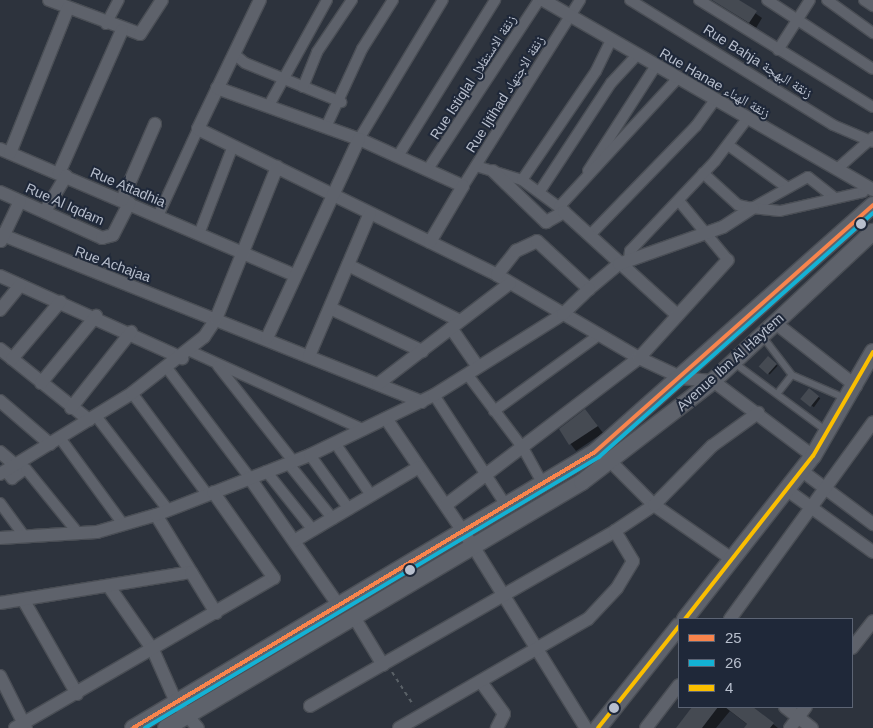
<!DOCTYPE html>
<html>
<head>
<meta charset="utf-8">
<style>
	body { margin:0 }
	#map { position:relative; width:873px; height:728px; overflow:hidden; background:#2d333d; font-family:Arial,"Noto Naskh Arabic",sans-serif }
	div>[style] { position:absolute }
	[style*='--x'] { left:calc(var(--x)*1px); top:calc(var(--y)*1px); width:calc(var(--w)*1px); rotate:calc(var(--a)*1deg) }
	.shadow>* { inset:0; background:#0007; transform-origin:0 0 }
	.building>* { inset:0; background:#454a52; transform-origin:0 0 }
	.path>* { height:2px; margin-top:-1px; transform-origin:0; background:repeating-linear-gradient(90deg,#5a6167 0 4px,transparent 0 8px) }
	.roads { filter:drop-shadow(1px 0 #4a4e55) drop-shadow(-1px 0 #4a4e55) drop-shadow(0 1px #4a4e55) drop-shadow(0 -1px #4a4e55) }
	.service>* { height:6px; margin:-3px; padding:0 3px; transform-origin:3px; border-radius:3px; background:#5e626b }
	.pedestrian>* { height:10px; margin:-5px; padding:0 5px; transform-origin:5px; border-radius:5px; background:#5e626b }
	.minor>* { height:12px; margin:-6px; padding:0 6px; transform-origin:6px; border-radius:6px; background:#5e626b }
	.tertiary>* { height:16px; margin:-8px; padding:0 8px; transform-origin:8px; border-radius:8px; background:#5e626b }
	.bus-1>* { height:4px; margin:-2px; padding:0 2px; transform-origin:2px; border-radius:2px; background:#f8844c }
	.bus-2>* { height:4px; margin:-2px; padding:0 2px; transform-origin:2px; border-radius:2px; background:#13b2d5 }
	.bus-3>* { height:4px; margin:-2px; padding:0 2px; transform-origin:2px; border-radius:2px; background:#fabe00 }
	.dots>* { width:14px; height:14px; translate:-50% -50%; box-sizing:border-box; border:2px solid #1f2839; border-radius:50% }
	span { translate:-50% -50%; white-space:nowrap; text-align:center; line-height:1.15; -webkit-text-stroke:4px #1f2839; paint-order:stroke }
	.street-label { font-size:14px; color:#b8bfcd }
	.legend { position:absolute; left:678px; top:618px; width:175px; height:90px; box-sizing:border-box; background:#1f2839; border:1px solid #5c6474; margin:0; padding:6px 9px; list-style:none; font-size:15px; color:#b8bfcd }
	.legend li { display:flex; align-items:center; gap:10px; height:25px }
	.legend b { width:25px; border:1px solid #5c6474 }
</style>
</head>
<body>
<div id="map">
	<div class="shadow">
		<i style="clip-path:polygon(714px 0,737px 0,762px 18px,756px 28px)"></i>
		<i style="left:768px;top:357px;width:13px;height:12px;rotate:42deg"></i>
		<i style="left:809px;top:390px;width:14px;height:11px;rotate:36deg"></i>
		<i style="clip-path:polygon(591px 417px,603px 433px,576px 451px,560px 430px)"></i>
		<i style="clip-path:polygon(694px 707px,751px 707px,778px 728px,746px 728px,748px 725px,730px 711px,716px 728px,677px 728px)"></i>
	</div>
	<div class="building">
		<i style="clip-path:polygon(712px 0,739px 0,757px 11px,749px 23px)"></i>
		<i style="left:768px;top:356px;width:12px;height:14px;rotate:42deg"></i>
		<i style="left:809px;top:388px;width:13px;height:14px;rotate:39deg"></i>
		<i style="clip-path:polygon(585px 409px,598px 426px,569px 445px,559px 429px)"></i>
		<i style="clip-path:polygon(692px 707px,718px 707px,702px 728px,676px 728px)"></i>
		<i style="clip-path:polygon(725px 707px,753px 707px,774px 723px,770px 728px,744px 728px,747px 724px)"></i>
	</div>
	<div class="path">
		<i style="--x:392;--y:672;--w:40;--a:57.1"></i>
	</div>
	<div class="roads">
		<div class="service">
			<i style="--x:763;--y:337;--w:48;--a:52.7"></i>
			<i style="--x:792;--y:375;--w:58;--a:23.5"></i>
			<i style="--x:733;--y:362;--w:118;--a:36.4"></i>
			<i style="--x:777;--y:394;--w:24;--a:-52"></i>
		</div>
		<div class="pedestrian">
			<i style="--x:630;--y:0;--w:238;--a:31.6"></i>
			<i style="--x:833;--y:125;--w:43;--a:23"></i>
			<i style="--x:699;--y:0;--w:204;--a:31.6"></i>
			<i style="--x:767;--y:0;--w:126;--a:33.1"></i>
			<i style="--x:827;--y:0;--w:57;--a:35.7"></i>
			<i style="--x:864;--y:0;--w:11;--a:34"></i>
			<i style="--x:106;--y:24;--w:27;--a:-62"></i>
			<i style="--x:778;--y:50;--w:59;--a:-57.4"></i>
			<i style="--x:234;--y:54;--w:14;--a:39"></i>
			<i style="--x:245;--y:63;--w:104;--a:22.1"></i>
			<i style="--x:303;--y:87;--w:38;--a:-68"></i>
			<i style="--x:317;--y:52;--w:63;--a:-56.1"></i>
			<i style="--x:268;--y:107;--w:122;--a:-61.1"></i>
			<i style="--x:326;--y:127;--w:86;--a:-65.2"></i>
			<i style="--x:362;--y:49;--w:58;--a:-57.7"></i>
			<i style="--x:359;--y:139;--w:162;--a:-58.9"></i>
			<i style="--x:728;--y:145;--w:70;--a:35.7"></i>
			<i style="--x:398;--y:156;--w:184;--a:-58.1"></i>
			<i style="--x:476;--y:166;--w:48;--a:16.9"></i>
			<i style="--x:522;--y:180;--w:52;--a:36.4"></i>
			<i style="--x:428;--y:169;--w:202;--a:-56.7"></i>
			<i style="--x:837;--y:169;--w:48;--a:-41.6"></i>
			<i style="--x:588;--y:171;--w:124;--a:-57.2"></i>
			<i style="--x:703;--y:173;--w:47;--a:42.4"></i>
			<i style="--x:738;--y:205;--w:14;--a:12"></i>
			<i style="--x:752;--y:208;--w:64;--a:-29"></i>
			<i style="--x:808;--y:177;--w:34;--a:38"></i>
			<i style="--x:522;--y:180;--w:132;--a:-55.8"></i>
			<i style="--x:596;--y:71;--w:32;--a:-64"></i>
			<i style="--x:463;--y:186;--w:220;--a:-57.8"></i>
			<i style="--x:540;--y:191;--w:129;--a:-56.7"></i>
			<i style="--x:611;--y:83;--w:37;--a:-47"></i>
			<i style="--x:679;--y:201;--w:77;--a:50.3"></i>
			<i style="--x:559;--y:207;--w:174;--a:-47.3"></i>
			<i style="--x:752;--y:208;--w:28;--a:6"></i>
			<i style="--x:780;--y:211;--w:85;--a:-12.9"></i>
			<i style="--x:863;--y:192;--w:7;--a:-63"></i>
			<i style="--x:158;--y:216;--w:96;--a:-65.3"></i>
			<i style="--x:199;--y:234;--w:94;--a:-68.9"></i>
			<i style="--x:590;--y:235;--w:152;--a:-45.8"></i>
			<i style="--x:696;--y:126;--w:32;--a:-54"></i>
			<i style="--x:629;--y:260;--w:9;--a:-84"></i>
			<i style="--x:630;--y:251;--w:124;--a:-46.6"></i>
			<i style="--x:715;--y:161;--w:53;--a:-52.7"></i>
			<i style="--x:190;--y:351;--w:191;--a:24.4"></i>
			<i style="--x:218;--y:366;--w:121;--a:51.7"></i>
			<i style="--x:167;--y:368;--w:136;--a:53"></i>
			<i style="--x:467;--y:374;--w:93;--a:52.9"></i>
			<i style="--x:523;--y:448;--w:43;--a:61.1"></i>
			<i style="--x:132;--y:393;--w:126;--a:53.4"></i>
			<i style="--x:434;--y:395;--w:134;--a:56.9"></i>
			<i style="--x:494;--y:411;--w:130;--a:-35.9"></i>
			<i style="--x:96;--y:416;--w:118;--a:52.5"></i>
			<i style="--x:60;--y:438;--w:107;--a:53.8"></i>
			<i style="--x:335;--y:443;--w:63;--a:55.3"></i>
			<i style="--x:310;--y:455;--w:67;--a:54.2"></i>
			<i style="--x:288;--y:463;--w:72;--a:51.2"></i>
			<i style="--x:5;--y:471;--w:11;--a:49"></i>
			<i style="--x:12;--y:479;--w:17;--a:-36"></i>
			<i style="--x:26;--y:469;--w:82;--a:50.9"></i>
			<i style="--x:266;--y:471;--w:75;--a:51.5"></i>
			<i style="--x:0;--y:503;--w:42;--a:53.7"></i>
		</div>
		<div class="minor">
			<i style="--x:49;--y:0;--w:97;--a:20.5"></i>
			<i style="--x:140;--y:34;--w:40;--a:-57.1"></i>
			<i style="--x:260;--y:0;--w:143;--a:115.7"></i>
			<i style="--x:198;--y:129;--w:333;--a:26"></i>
			<i style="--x:497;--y:275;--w:164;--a:30.3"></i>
			<i style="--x:639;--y:358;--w:47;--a:24.9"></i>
			<i style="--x:682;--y:378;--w:31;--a:6"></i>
			<i style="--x:713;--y:381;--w:125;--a:36.9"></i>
			<i style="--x:543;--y:0;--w:381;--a:29.9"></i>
			<i style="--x:217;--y:88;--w:151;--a:19.8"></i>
			<i style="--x:359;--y:139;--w:114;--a:24.3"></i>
			<i style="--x:463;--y:186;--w:65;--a:120.5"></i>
			<i style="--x:0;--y:149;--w:320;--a:23.2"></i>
			<i style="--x:10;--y:153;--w:156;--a:-68.2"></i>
			<i style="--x:493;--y:171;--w:74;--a:43.9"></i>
			<i style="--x:546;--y:222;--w:21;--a:-29"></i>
			<i style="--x:564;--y:212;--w:153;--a:42.3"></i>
			<i style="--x:59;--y:173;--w:156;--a:-66.2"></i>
			<i style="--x:0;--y:192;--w:112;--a:24.3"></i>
			<i style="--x:102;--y:238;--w:11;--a:-15"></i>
			<i style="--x:113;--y:235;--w:36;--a:-63"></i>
			<i style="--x:122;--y:200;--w:83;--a:-66.5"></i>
			<i style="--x:45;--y:211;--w:41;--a:-59"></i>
			<i style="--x:0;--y:234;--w:454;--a:21.7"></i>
			<i style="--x:1;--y:241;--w:44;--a:-64.6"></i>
			<i style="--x:348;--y:265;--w:125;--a:26.6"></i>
			<i style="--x:497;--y:275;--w:31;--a:-52"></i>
			<i style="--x:516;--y:251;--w:23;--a:-25"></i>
			<i style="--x:537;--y:241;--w:71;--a:42.7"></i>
			<i style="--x:589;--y:289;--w:39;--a:-40"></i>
			<i style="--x:619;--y:264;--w:110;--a:-19.6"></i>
			<i style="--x:723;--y:227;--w:35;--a:-33"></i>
			<i style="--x:0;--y:276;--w:200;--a:24.3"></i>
			<i style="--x:330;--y:308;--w:102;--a:25.1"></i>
			<i style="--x:0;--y:310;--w:32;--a:-51"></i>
			<i style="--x:774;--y:322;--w:104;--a:38"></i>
			<i style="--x:451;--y:328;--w:47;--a:55.3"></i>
			<i style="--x:267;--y:338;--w:219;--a:-65.2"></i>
			<i style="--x:0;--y:349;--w:114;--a:38.6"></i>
			<i style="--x:309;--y:356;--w:155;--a:-66.9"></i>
			<i style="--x:12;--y:359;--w:75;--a:-49.9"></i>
			<i style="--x:41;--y:383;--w:87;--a:-50.6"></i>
			<i style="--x:378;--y:384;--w:166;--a:-37.4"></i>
			<i style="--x:0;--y:401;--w:66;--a:40.7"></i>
			<i style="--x:71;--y:408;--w:97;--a:-51.7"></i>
			<i style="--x:387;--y:420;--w:153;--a:55.7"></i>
			<i style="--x:473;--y:546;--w:214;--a:58.2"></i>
			<i style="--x:0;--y:452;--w:20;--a:41"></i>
			<i style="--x:611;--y:462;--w:61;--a:45"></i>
			<i style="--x:654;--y:505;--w:96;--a:34.8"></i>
			<i style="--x:802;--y:471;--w:89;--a:36.7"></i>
			<i style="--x:0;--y:474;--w:155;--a:-31.5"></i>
			<i style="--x:132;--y:393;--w:91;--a:-37.9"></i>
			<i style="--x:204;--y:337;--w:22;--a:-56"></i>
			<i style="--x:216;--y:319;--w:164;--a:-68.1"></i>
			<i style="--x:249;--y:477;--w:154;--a:55.1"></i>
			<i style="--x:787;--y:490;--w:106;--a:35.8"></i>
			<i style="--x:446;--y:505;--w:243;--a:-37.3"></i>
			<i style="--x:639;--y:358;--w:132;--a:-47.8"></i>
			<i style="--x:156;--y:515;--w:67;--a:58.4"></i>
			<i style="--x:0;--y:538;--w:97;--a:-3.5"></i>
			<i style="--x:97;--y:532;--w:61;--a:-16.1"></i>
			<i style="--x:156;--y:515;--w:165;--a:-21.3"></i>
			<i style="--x:310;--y:455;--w:138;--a:-25.8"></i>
			<i style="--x:434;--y:395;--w:152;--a:-32.1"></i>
			<i style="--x:563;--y:314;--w:36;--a:-44"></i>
			<i style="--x:294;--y:541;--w:145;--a:-30.6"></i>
			<i style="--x:110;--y:588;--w:75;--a:55.3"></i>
			<i style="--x:153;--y:650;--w:57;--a:66.1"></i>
			<i style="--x:176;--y:702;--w:34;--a:50"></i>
			<i style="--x:24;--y:601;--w:107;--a:60.3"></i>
			<i style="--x:0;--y:603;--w:193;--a:-9.2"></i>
			<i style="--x:191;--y:572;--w:48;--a:58.6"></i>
			<i style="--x:354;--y:617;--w:56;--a:58.9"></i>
			<i style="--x:730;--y:619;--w:243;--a:-54"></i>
			<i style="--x:852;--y:648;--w:34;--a:-52"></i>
			<i style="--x:0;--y:676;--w:58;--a:63.4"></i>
			<i style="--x:481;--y:682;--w:39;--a:54"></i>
			<i style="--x:504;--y:714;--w:16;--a:117"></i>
			<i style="--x:310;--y:706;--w:352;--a:-29.8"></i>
			<i style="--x:615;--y:531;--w:47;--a:-33.7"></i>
			<i style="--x:654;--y:505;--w:83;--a:-45.5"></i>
			<i style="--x:712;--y:446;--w:57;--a:-35.7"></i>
			<i style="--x:785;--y:707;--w:34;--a:38"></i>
			<i style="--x:15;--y:728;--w:299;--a:-30.1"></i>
			<i style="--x:274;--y:578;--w:105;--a:-125.3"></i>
			<i style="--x:399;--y:728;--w:218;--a:-30"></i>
			<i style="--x:588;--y:619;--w:42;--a:-46.9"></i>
			<i style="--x:617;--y:588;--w:31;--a:-59"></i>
			<i style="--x:633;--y:561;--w:35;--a:-121"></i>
			<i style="--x:646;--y:728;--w:54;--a:-52.5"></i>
			<i style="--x:790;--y:728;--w:26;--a:-53"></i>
		</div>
		<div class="tertiary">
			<i style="--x:685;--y:619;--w:207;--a:-51.9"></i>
			<i style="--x:813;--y:456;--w:120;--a:-60"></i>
			<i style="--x:133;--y:728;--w:538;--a:-30.85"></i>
			<i style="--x:595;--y:452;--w:372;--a:-41.6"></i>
			<i style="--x:166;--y:728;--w:483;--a:-30.6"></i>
			<i style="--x:582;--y:482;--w:165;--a:-37.6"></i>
			<i style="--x:713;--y:381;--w:219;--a:-43"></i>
			<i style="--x:598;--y:728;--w:130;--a:-51.5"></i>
		</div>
	</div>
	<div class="bus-1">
		<i style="--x:133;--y:728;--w:538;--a:-30.85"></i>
		<i style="--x:595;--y:452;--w:372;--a:-41.6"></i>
	</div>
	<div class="bus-2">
		<i style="--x:145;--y:728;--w:529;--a:-30.83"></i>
		<i style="--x:599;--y:457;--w:367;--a:-41.7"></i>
	</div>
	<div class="bus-3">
		<i style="--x:685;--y:619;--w:207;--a:-51.9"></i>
		<i style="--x:813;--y:456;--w:120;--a:-60"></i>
		<i style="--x:598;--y:728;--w:130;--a:-51.5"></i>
	</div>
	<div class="dots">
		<i style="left:861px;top:224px;background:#b8bfcd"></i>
		<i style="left:410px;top:570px;background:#b8bfcd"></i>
		<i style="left:614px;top:708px;background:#b8bfcd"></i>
	</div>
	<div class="street-label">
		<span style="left:758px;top:61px;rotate:32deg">Rue Bahja زنقة البهجة</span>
		<span style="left:473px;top:77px;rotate:-57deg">Rue Istiqlal زنقة الاستقلال</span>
		<span style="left:715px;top:83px;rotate:30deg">Rue Hanae زنقة الهناء</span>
		<span style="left:505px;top:94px;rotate:-58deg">Rue Ijtihad زنقة الاجتهاد</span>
		<span style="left:128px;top:187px;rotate:23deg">Rue Attadhia</span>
		<span style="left:65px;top:204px;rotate:24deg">Rue Al Iqdam</span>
		<span style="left:113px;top:264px;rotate:20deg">Rue Achajaa</span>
		<span style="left:730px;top:362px;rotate:-42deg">Avenue Ibn Al Haytem</span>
	</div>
	<ul class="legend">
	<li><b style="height:6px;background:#f8844c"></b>25</li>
	<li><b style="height:6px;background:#13b2d5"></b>26</li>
	<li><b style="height:6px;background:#fabe00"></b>4</li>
	</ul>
</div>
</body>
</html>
